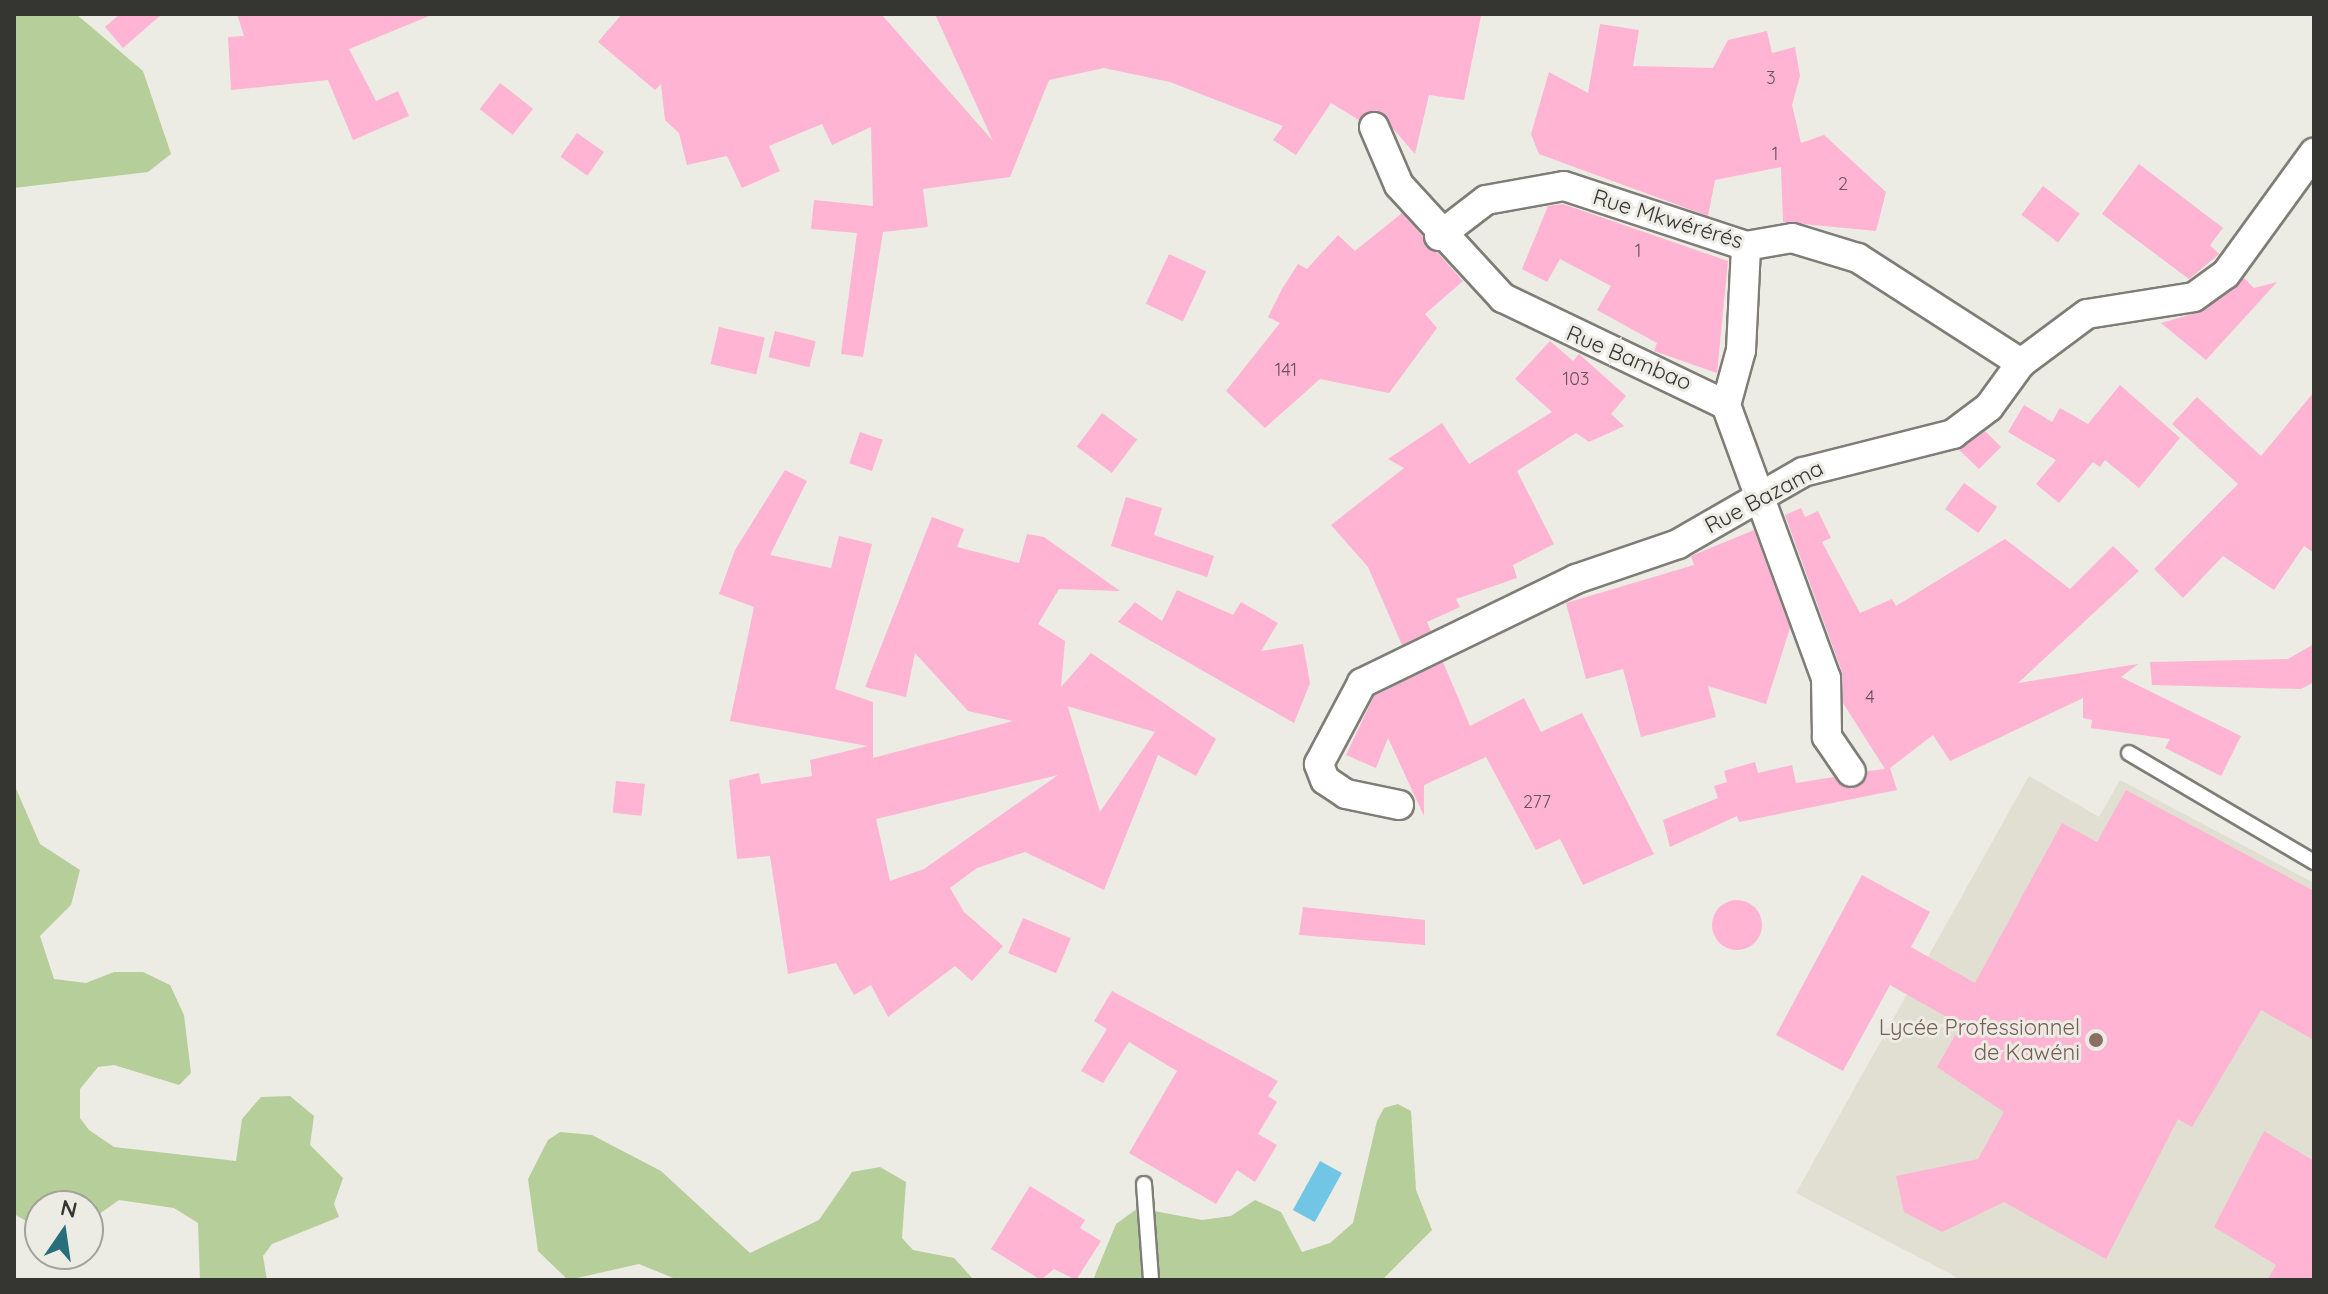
<!DOCTYPE html>
<html>
<head>
<meta charset="utf-8">
<style>
	body { margin:0 }
	#map { position:relative; width:2328px; height:1294px; overflow:hidden; background:#ecebe4; font-family:Quicksand,sans-serif }
	div>[style] { position:absolute }
	[style*='--x'] { left:calc(var(--x)*1px); top:calc(var(--y)*1px); width:calc(var(--w)*1px); rotate:calc(var(--a)*1deg) }
	.built>* { inset:0; background:#e1dfd1 }
	.green>* { inset:0; background:#b6ce99 }
	.water>* { inset:0; background:#71c6e5; transform-origin:0 0 }
	.building>* { inset:0; background:#feb4d2; transform-origin:0 0 }
	.round { border-radius:50% }
	.roads { filter:drop-shadow(2px 0 #7e7d77) drop-shadow(-2px 0 #7e7d77) drop-shadow(0 2px #7e7d77) drop-shadow(0 -2px #7e7d77) }
	.service>* { height:14px; margin:-7px; padding:0 7px; transform-origin:7px; border-radius:7px; background:#fff }
	.minor>* { height:28px; margin:-14px; padding:0 14px; transform-origin:14px; border-radius:14px; background:#fff }
	.dots>* { width:22px; height:22px; translate:-50% -50%; box-sizing:border-box; border:4px solid #ecebe4; border-radius:50% }
	span { translate:-50% -50%; white-space:nowrap; text-align:center; line-height:1.15; -webkit-text-stroke:6px #ecebe4; paint-order:stroke }
	.number-label { font-size:18px; color:#67555a }
	.number-label span { -webkit-text-stroke-width:0 }
	.street-label { font-size:22px; color:#353532 }
	.education-label { font-size:22px; color:#785e54 }
	.right { translate:-100% -50%; text-align:right }
	.frame { position:absolute; inset:0; border:16px solid #353532; pointer-events:none }
	.north { position:absolute; left:24px; top:1190px; width:80px; height:80px; box-sizing:border-box; background:#ecebe4; border:2px solid #a3a29d; border-radius:50%; rotate:13deg; font-size:22px; font-weight:700; line-height:32px; text-align:center; color:#353532 }
	.north::after { content:''; display:block; margin:auto; width:28px; height:36px; background:#286f7c; clip-path:polygon(50% 0,100% 100%,50% 72%,0 100%) }
</style>
</head>
<body>
<div id="map">
	<div class="built">
		<i style="clip-path:polygon(2029px 776px,2099px 817px,2120px 780px,2314px 883px,2314px 1280px,1962px 1280px,1796px 1193px)"></i>
	</div>
	<div class="green">
		<i style="clip-path:polygon(14px 14px,76px 14px,143px 71px,171px 154px,148px 172px,14px 188px)"></i>
		<i style="clip-path:polygon(14px 784px,40px 844px,80px 870px,71px 905px,40px 936px,54px 979px,86px 983px,114px 972px,143px 972px,170px 985px,184px 1015px,191px 1073px,179px 1085px,114px 1065px,98px 1067px,80px 1089px,80px 1118px,89px 1130px,114px 1147px,236px 1161px,242px 1119px,261px 1097px,290px 1096px,314px 1116px,310px 1145px,343px 1178px,334px 1204px,339px 1217px,272px 1244px,263px 1256px,267px 1280px,200px 1280px,198px 1223px,174px 1208px,119px 1200px,88px 1222px,88px 1206px,40px 1206px,40px 1229px,14px 1214px)"></i>
		<i style="clip-path:polygon(1398px 1104px,1411px 1111px,1416px 1190px,1432px 1230px,1382px 1280px,1093px 1280px,1116px 1224px,1138px 1208px,1202px 1220px,1231px 1216px,1255px 1200px,1281px 1212px,1302px 1252px,1330px 1243px,1353px 1223px,1377px 1121px,1384px 1108px)"></i>
		<i style="clip-path:polygon(560px 1132px,592px 1135px,661px 1171px,750px 1253px,819px 1220px,852px 1172px,880px 1167px,906px 1182px,902px 1238px,913px 1250px,954px 1258px,974px 1280px,678px 1280px,639px 1264px,568px 1280px,538px 1251px,528px 1179px,548px 1140px)"></i>
	</div>
	<div class="water">
		<i style="left:1320px;top:1161px;width:25px;height:56px;rotate:29deg"></i>
	</div>
	<div class="building">
		<i style="clip-path:polygon(120px 14px,162px 14px,123px 48px,105px 27px)"></i>
		<i style="clip-path:polygon(237px 14px,434px 14px,349px 49px,376px 101px,398px 91px,409px 116px,353px 140px,328px 80px,231px 90px,228px 37px,244px 36px)"></i>
		<i style="clip-path:polygon(622px 14px,881px 14px,993px 141px,935px 14px,1481px 16px,1464px 100px,1429px 95px,1415px 154px,1377px 110px,1359px 120px,1331px 103px,1296px 155px,1273px 140px,1283px 126px,1170px 82px,1104px 68px,1049px 80px,1010px 177px,923px 189px,928px 227px,883px 232px,863px 357px,841px 354px,857px 233px,811px 229px,814px 200px,873px 206px,871px 127px,832px 145px,822px 124px,769px 146px,780px 171px,742px 188px,727px 156px,687px 165px,679px 133px,665px 120px,661px 84px,655px 90px,598px 42px)"></i>
		<i style="clip-path:polygon(1600px 24px,1639px 30px,1633px 66px,1713px 68px,1728px 40px,1767px 31px,1772px 53px,1795px 47px,1800px 76px,1792px 105px,1801px 143px,1824px 135px,1886px 192px,1876px 231px,1783px 222px,1781px 167px,1715px 180px,1708px 216px,1539px 154px,1531px 134px,1549px 72px,1588px 93px)"></i>
		<i style="left:500px;top:83px;width:42px;height:33px;rotate:38deg"></i>
		<i style="left:577px;top:133px;width:33px;height:29px;rotate:35deg"></i>
		<i style="clip-path:polygon(2139px 164px,2223px 228px,2210px 245px,2219px 254px,2189px 279px,2102px 214px)"></i>
		<i style="left:2043px;top:186px;width:46px;height:36px;rotate:37deg"></i>
		<i style="clip-path:polygon(1563px 204px,1728px 261px,1717px 373px,1654px 351px,1657px 343px,1597px 310px,1611px 286px,1560px 259px,1547px 282px,1522px 269px,1548px 206px)"></i>
		<i style="clip-path:polygon(1402px 213px,1463px 281px,1425px 314px,1437px 328px,1389px 393px,1320px 379px,1265px 428px,1226px 391px,1280px 323px,1268px 317px,1282px 289px,1298px 264px,1307px 269px,1338px 235px,1355px 251px)"></i>
		<i style="left:1169px;top:254px;width:41px;height:55px;rotate:25deg"></i>
		<i style="clip-path:polygon(2244px 278px,2254px 288px,2277px 282px,2206px 360px,2161px 323px,2203px 311px)"></i>
		<i style="left:719px;top:327px;width:47px;height:38px;rotate:13deg"></i>
		<i style="left:775px;top:331px;width:42px;height:27px;rotate:14deg"></i>
		<i style="clip-path:polygon(1550px 341px,1573px 361px,1579px 354px,1626px 396px,1611px 414px,1624px 426px,1589px 442px,1576px 433px,1517px 471px,1554px 544px,1513px 565px,1517px 578px,1456px 599px,1460px 607px,1427px 622px,1431px 631px,1402px 645px,1368px 567px,1331px 525px,1404px 468px,1388px 459px,1442px 423px,1469px 464px,1552px 412px,1515px 379px)"></i>
		<i style="clip-path:polygon(2120px 385px,2180px 438px,2139px 488px,2105px 460px,2100px 467px,2093px 462px,2059px 503px,2036px 484px,2056px 460px,2008px 432px,2024px 405px,2052px 422px,2060px 408px,2088px 424px)"></i>
		<i style="clip-path:polygon(2314px 392px,2314px 553px,2304px 546px,2274px 590px,2223px 556px,2183px 598px,2154px 569px,2238px 484px,2172px 424px,2197px 397px,2261px 456px)"></i>
		<i style="left:1102px;top:413px;width:44px;height:42px;rotate:37deg"></i>
		<i style="clip-path:polygon(1985px 431px,2001px 447px,1979px 469px,1959px 450px)"></i>
		<i style="left:860px;top:432px;width:24px;height:33px;rotate:19deg"></i>
		<i style="clip-path:polygon(evenodd,785px 470px,807px 481px,770px 555px,831px 568px,839px 536px,872px 544px,835px 689px,873px 702px,873px 758px,1013px 721px,968px 711px,915px 653px,906px 697px,865px 687px,932px 517px,964px 529px,957px 547px,1019px 563px,1027px 534px,1044px 537px,1120px 591px,1059px 589px,1038px 624px,1065px 641px,1061px 687px,1091px 653px,1216px 739px,1196px 776px,1158px 755px,1104px 890px,1025px 852px,977px 868px,950px 888px,964px 912px,1003px 946px,972px 981px,955px 966px,888px 1017px,871px 985px,854px 995px,836px 963px,788px 974px,770px 856px,737px 859px,729px 780px,759px 773px,761px 784px,812px 776px,810px 760px,868px 746px,730px 721px,754px 607px,719px 594px,735px 550px,785px 470px,1067px 706px,1155px 732px,1100px 812px,1068px 707px,1067px 706px,785px 470px,1058px 775px,924px 869px,890px 881px,876px 819px,1058px 775px)"></i>
		<i style="left:1964px;top:483px;width:41px;height:32px;rotate:36deg"></i>
		<i style="clip-path:polygon(1126px 497px,1162px 508px,1154px 535px,1214px 556px,1207px 577px,1111px 546px)"></i>
		<i style="clip-path:polygon(1801px 508px,1805px 517px,1818px 511px,1831px 538px,1822px 542px,1860px 613px,1892px 599px,1896px 606px,2005px 539px,2070px 589px,2113px 546px,2139px 571px,2018px 683px,2138px 664px,2121px 677px,2241px 736px,2221px 776px,2165px 748px,2170px 739px,2091px 728px,2092px 720px,2083px 718px,2083px 698px,1950px 761px,1933px 735px,1890px 768px,1897px 790px,1739px 822px,1737px 816px,1670px 847px,1663px 820px,1718px 798px,1714px 786px,1727px 782px,1724px 771px,1755px 762px,1758px 773px,1792px 765px,1796px 783px,1834px 777px,1852px 789px,1868px 771px,1885px 769px,1843px 703px,1842px 672px,1785px 515px)"></i>
		<i style="clip-path:polygon(1754px 530px,1790px 628px,1766px 704px,1708px 686px,1716px 717px,1641px 737px,1623px 669px,1586px 679px,1566px 603px,1694px 565px,1691px 556px)"></i>
		<i style="clip-path:polygon(1177px 590px,1233px 615px,1241px 602px,1278px 623px,1261px 651px,1303px 644px,1310px 683px,1294px 723px,1118px 622px,1135px 602px,1162px 621px)"></i>
		<i style="clip-path:polygon(2314px 644px,2314px 682px,2301px 689px,2152px 685px,2150px 662px,2288px 659px)"></i>
		<i style="clip-path:polygon(1443px 662px,1470px 726px,1524px 698px,1541px 732px,1582px 713px,1654px 854px,1583px 885px,1560px 839px,1536px 850px,1486px 757px,1424px 785px,1424px 816px,1388px 738px,1376px 768px,1346px 755px,1374px 696px)"></i>
		<i style="left:616px;top:781px;width:29px;height:32px;rotate:6deg"></i>
		<i style="clip-path:polygon(2126px 790px,2314px 891px,2314px 1040px,2261px 1010px,2192px 1127px,2178px 1119px,2106px 1259px,2004px 1202px,1942px 1232px,1904px 1212px,1896px 1176px,1978px 1159px,2004px 1112px,1937px 1067px,1961px 1025px,1890px 985px,1843px 1071px,1776px 1035px,1862px 875px,1930px 912px,1911px 947px,1975px 983px,2062px 823px,2097px 842px)"></i>
		<i class="round" style="left:1712px;top:900px;width:50px;height:50px"></i>
		<i style="clip-path:polygon(1303px 907px,1425px 920px,1425px 945px,1299px 935px)"></i>
		<i style="left:1023px;top:918px;width:52px;height:38px;rotate:23deg"></i>
		<i style="clip-path:polygon(1112px 991px,1278px 1081px,1268px 1096px,1277px 1102px,1258px 1134px,1277px 1145px,1255px 1182px,1237px 1170px,1216px 1204px,1129px 1153px,1177px 1071px,1129px 1042px,1103px 1083px,1081px 1071px,1107px 1029px,1094px 1021px)"></i>
		<i style="clip-path:polygon(2264px 1131px,2314px 1161px,2314px 1280px,2267px 1280px,2276px 1265px,2214px 1227px)"></i>
		<i style="clip-path:polygon(1030px 1186px,1085px 1220px,1080px 1228px,1101px 1241px,1076px 1280px,1054px 1269px,1041px 1280px,991px 1249px)"></i>
	</div>
	<div class="roads">
		<div class="service">
			<i style="--x:2129;--y:753;--w:215;--a:30.5"></i>
			<i style="--x:1144;--y:1184;--w:96;--a:85.8"></i>
		</div>
		<div class="minor">
			<i style="--x:1374;--y:127;--w:63;--a:66.7"></i>
			<i style="--x:1399;--y:185;--w:154;--a:47.4"></i>
			<i style="--x:1503;--y:298;--w:247;--a:25.6"></i>
			<i style="--x:1726;--y:405;--w:291;--a:69.9"></i>
			<i style="--x:1826;--y:678;--w:59;--a:89"></i>
			<i style="--x:1827;--y:737;--w:42;--a:55.6"></i>
			<i style="--x:1439;--y:236;--w:59;--a:-37.5"></i>
			<i style="--x:1486;--y:200;--w:79;--a:-10.2"></i>
			<i style="--x:1564;--y:186;--w:192;--a:18.2"></i>
			<i style="--x:1746;--y:246;--w:47;--a:-9.9"></i>
			<i style="--x:1792;--y:238;--w:69;--a:16.9"></i>
			<i style="--x:1858;--y:258;--w:194;--a:32.8"></i>
			<i style="--x:1726;--y:405;--w:57;--a:-74.7"></i>
			<i style="--x:1741;--y:350;--w:104;--a:-87.2"></i>
			<i style="--x:1399;--y:805;--w:54;--a:-168.3"></i>
			<i style="--x:1346;--y:794;--w:25;--a:-146"></i>
			<i style="--x:1325;--y:780;--w:17;--a:-111"></i>
			<i style="--x:1319;--y:764;--w:92;--a:-62"></i>
			<i style="--x:1362;--y:683;--w:238;--a:-25.9"></i>
			<i style="--x:1576;--y:579;--w:108;--a:-18.9"></i>
			<i style="--x:1678;--y:544;--w:144;--a:-29.9"></i>
			<i style="--x:1803;--y:472;--w:155;--a:-14.2"></i>
			<i style="--x:1953;--y:434;--w:45;--a:-36.9"></i>
			<i style="--x:1989;--y:407;--w:54;--a:-54"></i>
			<i style="--x:2021;--y:363;--w:82;--a:-36.6"></i>
			<i style="--x:2087;--y:314;--w:108;--a:-9"></i>
			<i style="--x:2194;--y:297;--w:39;--a:-36"></i>
			<i style="--x:2226;--y:274;--w:150;--a:-54"></i>
		</div>
	</div>
	<div class="dots">
		<i style="left:2096px;top:1040px;background:#8d6e63"></i>
	</div>
	<div class="number-label">
		<span style="left:1771px;top:78px">3</span>
		<span style="left:1775px;top:154px">1</span>
		<span style="left:1843px;top:184px">2</span>
		<span style="left:1638px;top:251px">1</span>
		<span style="left:1286px;top:370px">141</span>
		<span style="left:1576px;top:379px">103</span>
		<span style="left:1870px;top:697px">4</span>
		<span style="left:1537px;top:802px">277</span>
	</div>
	<div class="street-label">
		<span style="left:1668px;top:219px;rotate:17deg">Rue Mkwérérés</span>
		<span style="left:1629px;top:358px;rotate:23deg">Rue Bambao</span>
		<span style="left:1764px;top:497px;rotate:-28deg">Rue Bazama</span>
	</div>
	<div class="education-label">
		<span class="right" style="left:2080px;top:1040px">Lycée Professionnel<br>de Kawéni</span>
	</div>
	<div class="frame"></div>
	<div class="north">N</div>
</div>
</body>
</html>
